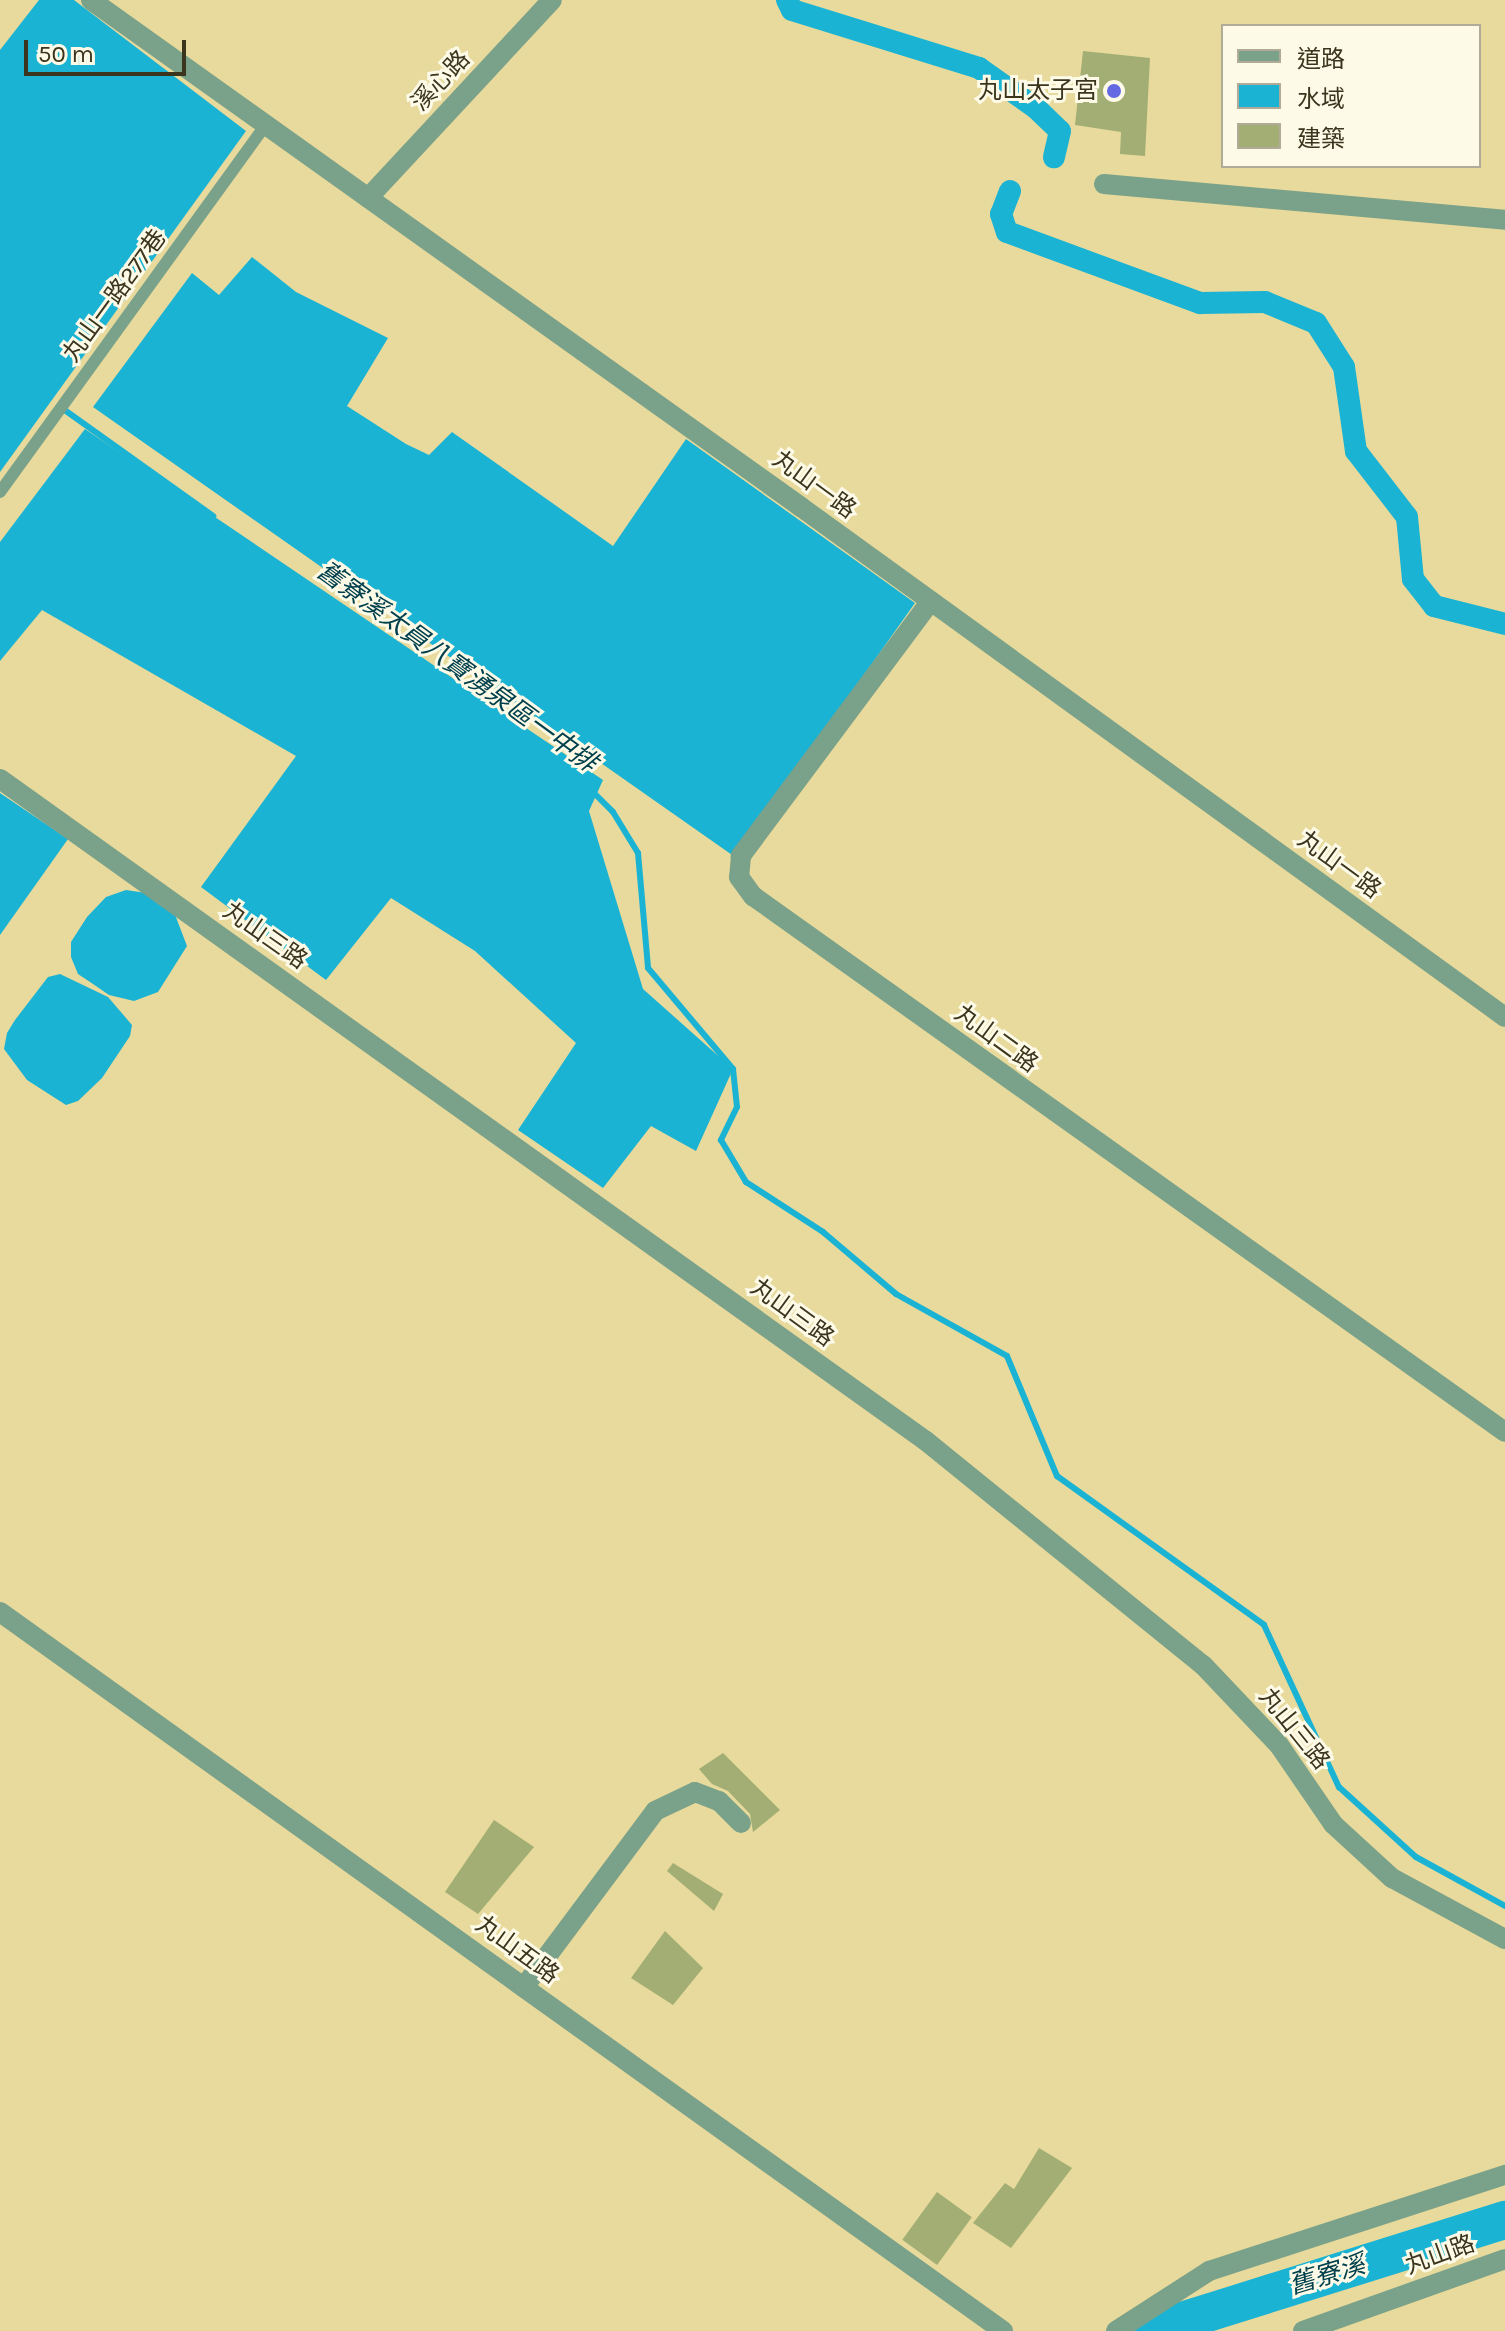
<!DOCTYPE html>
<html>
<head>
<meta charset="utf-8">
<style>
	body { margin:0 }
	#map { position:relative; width:1505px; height:2331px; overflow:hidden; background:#e7da9c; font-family:Karla,"Noto Sans TC",sans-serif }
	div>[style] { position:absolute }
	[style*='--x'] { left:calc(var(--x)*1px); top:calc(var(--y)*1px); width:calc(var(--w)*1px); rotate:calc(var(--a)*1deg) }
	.water>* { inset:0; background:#1bb3d4 }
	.stream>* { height:6px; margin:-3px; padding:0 3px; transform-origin:3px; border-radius:3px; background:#1bb3d4 }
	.canal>* { height:22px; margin:-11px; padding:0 11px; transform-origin:11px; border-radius:11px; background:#1bb3d4 }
	.river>* { height:38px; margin:-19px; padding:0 19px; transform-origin:19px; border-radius:19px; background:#1bb3d4 }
	.building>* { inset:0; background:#a2ae73; transform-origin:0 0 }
	.service>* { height:12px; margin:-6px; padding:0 6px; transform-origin:6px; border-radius:6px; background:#7aa189 }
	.minor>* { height:20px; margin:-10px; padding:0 10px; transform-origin:10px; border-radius:10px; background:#7aa189 }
	.tertiary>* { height:20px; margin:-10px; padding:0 10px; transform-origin:10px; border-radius:10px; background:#7aa189 }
	.dots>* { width:22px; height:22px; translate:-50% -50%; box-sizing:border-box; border:4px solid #fefae8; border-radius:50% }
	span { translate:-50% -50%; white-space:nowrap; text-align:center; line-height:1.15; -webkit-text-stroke:6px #fefae8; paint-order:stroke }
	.street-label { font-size:24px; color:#3a351c }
	.poi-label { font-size:24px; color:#3a351c }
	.right { translate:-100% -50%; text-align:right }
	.water-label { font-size:26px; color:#00404d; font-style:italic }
	.legend { position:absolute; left:1221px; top:24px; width:260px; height:144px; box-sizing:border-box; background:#fefae8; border:2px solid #b0ab96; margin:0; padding:10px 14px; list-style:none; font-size:24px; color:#3a351c }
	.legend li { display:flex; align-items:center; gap:16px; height:40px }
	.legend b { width:40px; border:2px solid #b0ab96 }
	.scale { position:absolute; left:24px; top:40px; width:162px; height:36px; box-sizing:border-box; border:4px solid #3a351c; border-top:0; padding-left:10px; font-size:24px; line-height:28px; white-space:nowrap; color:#3a351c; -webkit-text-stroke:6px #fefae8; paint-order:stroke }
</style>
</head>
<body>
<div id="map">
	<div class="water">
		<i style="clip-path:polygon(39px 0,74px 0,246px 131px,0 472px,0 50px)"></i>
		<i style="clip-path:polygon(252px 257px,296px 292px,388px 338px,347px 406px,406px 444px,429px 455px,452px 432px,613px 546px,686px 439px,915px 603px,735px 857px,93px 407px,192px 273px,219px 295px)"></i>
		<i style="clip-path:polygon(85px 429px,603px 780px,589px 811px,643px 989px,733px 1069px,696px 1151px,651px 1126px,603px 1188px,518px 1130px,576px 1043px,475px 951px,391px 898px,326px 980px,201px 887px,296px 756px,42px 610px,0 661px,0 542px)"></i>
		<i style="clip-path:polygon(0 793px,68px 839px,0 935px)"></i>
		<i style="clip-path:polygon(126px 890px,146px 893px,174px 912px,187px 946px,158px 992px,134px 1001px,109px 995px,93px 984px,78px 974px,71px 957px,71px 942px,87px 917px,106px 897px)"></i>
		<i style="clip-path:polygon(60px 974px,108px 997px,132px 1025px,130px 1036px,102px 1078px,78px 1101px,66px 1105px,27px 1080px,4px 1049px,7px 1033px,15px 1020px,48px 977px)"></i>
	</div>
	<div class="stream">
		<i style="--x:66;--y:411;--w:181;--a:35.5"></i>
		<i style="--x:591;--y:790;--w:31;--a:45"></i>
		<i style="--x:613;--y:812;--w:48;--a:58.6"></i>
		<i style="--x:638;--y:853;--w:115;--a:85"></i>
		<i style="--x:648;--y:968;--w:132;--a:49.9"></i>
		<i style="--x:733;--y:1069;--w:38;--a:84"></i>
		<i style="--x:737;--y:1107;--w:37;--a:116"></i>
		<i style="--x:721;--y:1140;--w:49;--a:59.2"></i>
		<i style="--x:746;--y:1182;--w:92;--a:33"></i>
		<i style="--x:823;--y:1232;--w:96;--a:40.3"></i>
		<i style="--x:896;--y:1294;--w:127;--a:29.2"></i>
		<i style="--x:1007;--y:1356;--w:130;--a:67.4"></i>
		<i style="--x:1057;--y:1476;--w:255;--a:35.7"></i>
		<i style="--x:1264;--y:1625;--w:179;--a:65.2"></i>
		<i style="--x:1339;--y:1787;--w:104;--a:42.3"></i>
		<i style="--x:1416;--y:1857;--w:102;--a:28.8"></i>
	</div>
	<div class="canal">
		<i style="--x:787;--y:0;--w:11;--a:63"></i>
		<i style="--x:792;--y:10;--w:196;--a:17.2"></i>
		<i style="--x:979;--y:68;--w:70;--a:35.1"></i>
		<i style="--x:1036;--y:108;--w:33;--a:44"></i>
		<i style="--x:1060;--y:131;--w:27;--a:103"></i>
		<i style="--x:1010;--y:191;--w:25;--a:111"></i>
		<i style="--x:1001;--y:214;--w:19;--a:72"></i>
		<i style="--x:1007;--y:232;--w:206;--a:20.2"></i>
		<i style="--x:1200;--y:303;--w:65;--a:-0.9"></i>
		<i style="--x:1265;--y:302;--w:55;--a:22.4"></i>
		<i style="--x:1316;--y:323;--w:52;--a:57.5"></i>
		<i style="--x:1344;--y:367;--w:85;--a:81.9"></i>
		<i style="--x:1356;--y:451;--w:83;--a:52.3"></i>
		<i style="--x:1407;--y:517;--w:62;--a:84.5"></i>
		<i style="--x:1413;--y:579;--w:34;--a:52"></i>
		<i style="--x:1434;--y:606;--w:73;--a:14.2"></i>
	</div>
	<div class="river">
		<i style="--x:1150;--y:2331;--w:372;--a:-17.4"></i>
	</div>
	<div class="building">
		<i style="clip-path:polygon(1083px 51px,1150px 58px,1145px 156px,1120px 154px,1121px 132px,1075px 125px)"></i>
		<i style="clip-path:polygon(723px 1753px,780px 1810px,753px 1832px,750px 1814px,728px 1791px,712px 1784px,699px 1769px)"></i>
		<i style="clip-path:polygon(494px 1820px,534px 1847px,478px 1914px,445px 1892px)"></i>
		<i style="clip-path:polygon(673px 1863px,723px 1894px,714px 1911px,667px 1871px)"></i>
		<i style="clip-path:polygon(665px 1931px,703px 1968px,673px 2005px,631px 1978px)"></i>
		<i style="clip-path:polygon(1039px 2148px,1072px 2168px,1011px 2248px,973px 2223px,1005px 2183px,1014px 2189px)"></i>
		<i style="left:937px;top:2192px;width:43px;height:59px;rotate:36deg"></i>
	</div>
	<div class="service">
		<i style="--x:0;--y:492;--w:453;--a:-54.1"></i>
	</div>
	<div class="minor">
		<i style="--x:91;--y:0;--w:872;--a:35.53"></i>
		<i style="--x:801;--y:507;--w:869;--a:35.92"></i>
		<i style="--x:1104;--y:184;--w:403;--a:5.1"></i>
		<i style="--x:368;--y:198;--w:270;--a:-47.1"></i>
		<i style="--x:930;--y:602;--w:317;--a:126.7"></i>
		<i style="--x:741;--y:856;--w:21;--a:95"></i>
		<i style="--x:739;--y:877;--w:24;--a:54"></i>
		<i style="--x:753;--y:896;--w:923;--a:35.48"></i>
		<i style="--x:0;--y:779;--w:1138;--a:35.56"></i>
		<i style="--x:926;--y:1441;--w:356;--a:39"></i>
		<i style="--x:1203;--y:1665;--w:110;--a:46.5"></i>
		<i style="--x:1279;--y:1745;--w:96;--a:55.6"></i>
		<i style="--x:1333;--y:1824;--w:80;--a:42.5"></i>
		<i style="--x:1392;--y:1878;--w:128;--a:28.4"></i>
		<i style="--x:0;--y:1612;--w:1234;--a:35.63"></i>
		<i style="--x:524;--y:1987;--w:219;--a:-53.3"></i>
		<i style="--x:655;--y:1811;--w:44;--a:-25.4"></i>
		<i style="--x:695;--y:1792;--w:26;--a:21"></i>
		<i style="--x:719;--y:1801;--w:31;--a:45"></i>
		<i style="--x:1116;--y:2331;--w:111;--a:-32.8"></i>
		<i style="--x:1209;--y:2271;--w:311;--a:-18"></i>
	</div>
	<div class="tertiary">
		<i style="--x:1303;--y:2331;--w:214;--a:-19.6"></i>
	</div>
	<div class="dots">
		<i style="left:1114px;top:91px;background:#656ae3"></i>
	</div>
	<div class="street-label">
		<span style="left:441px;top:81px;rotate:-47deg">溪心路</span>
		<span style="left:115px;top:296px;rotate:-54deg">丸山一路277巷</span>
		<span style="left:814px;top:485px;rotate:36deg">丸山一路</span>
		<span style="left:1339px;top:865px;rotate:36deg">丸山一路</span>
		<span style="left:265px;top:936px;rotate:35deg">丸山三路</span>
		<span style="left:996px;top:1039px;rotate:36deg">丸山二路</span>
		<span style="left:792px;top:1313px;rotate:36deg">丸山三路</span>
		<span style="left:1294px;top:1729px;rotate:51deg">丸山三路</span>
		<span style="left:517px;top:1950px;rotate:36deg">丸山五路</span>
		<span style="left:1440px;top:2255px;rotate:-20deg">丸山路</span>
	</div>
	<div class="poi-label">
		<span class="right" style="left:1098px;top:91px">丸山太子宮</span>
	</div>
	<div class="water-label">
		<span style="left:457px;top:667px;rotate:36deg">舊寮溪太員八寶湧泉區一中排</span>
		<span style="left:1327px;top:2275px;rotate:-17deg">舊寮溪</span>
	</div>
	<ul class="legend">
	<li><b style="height:10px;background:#7aa189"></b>道路</li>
	<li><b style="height:22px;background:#1bb3d4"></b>水域</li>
	<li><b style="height:22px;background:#a2ae73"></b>建築</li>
	</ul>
	<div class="scale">50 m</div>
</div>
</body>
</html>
